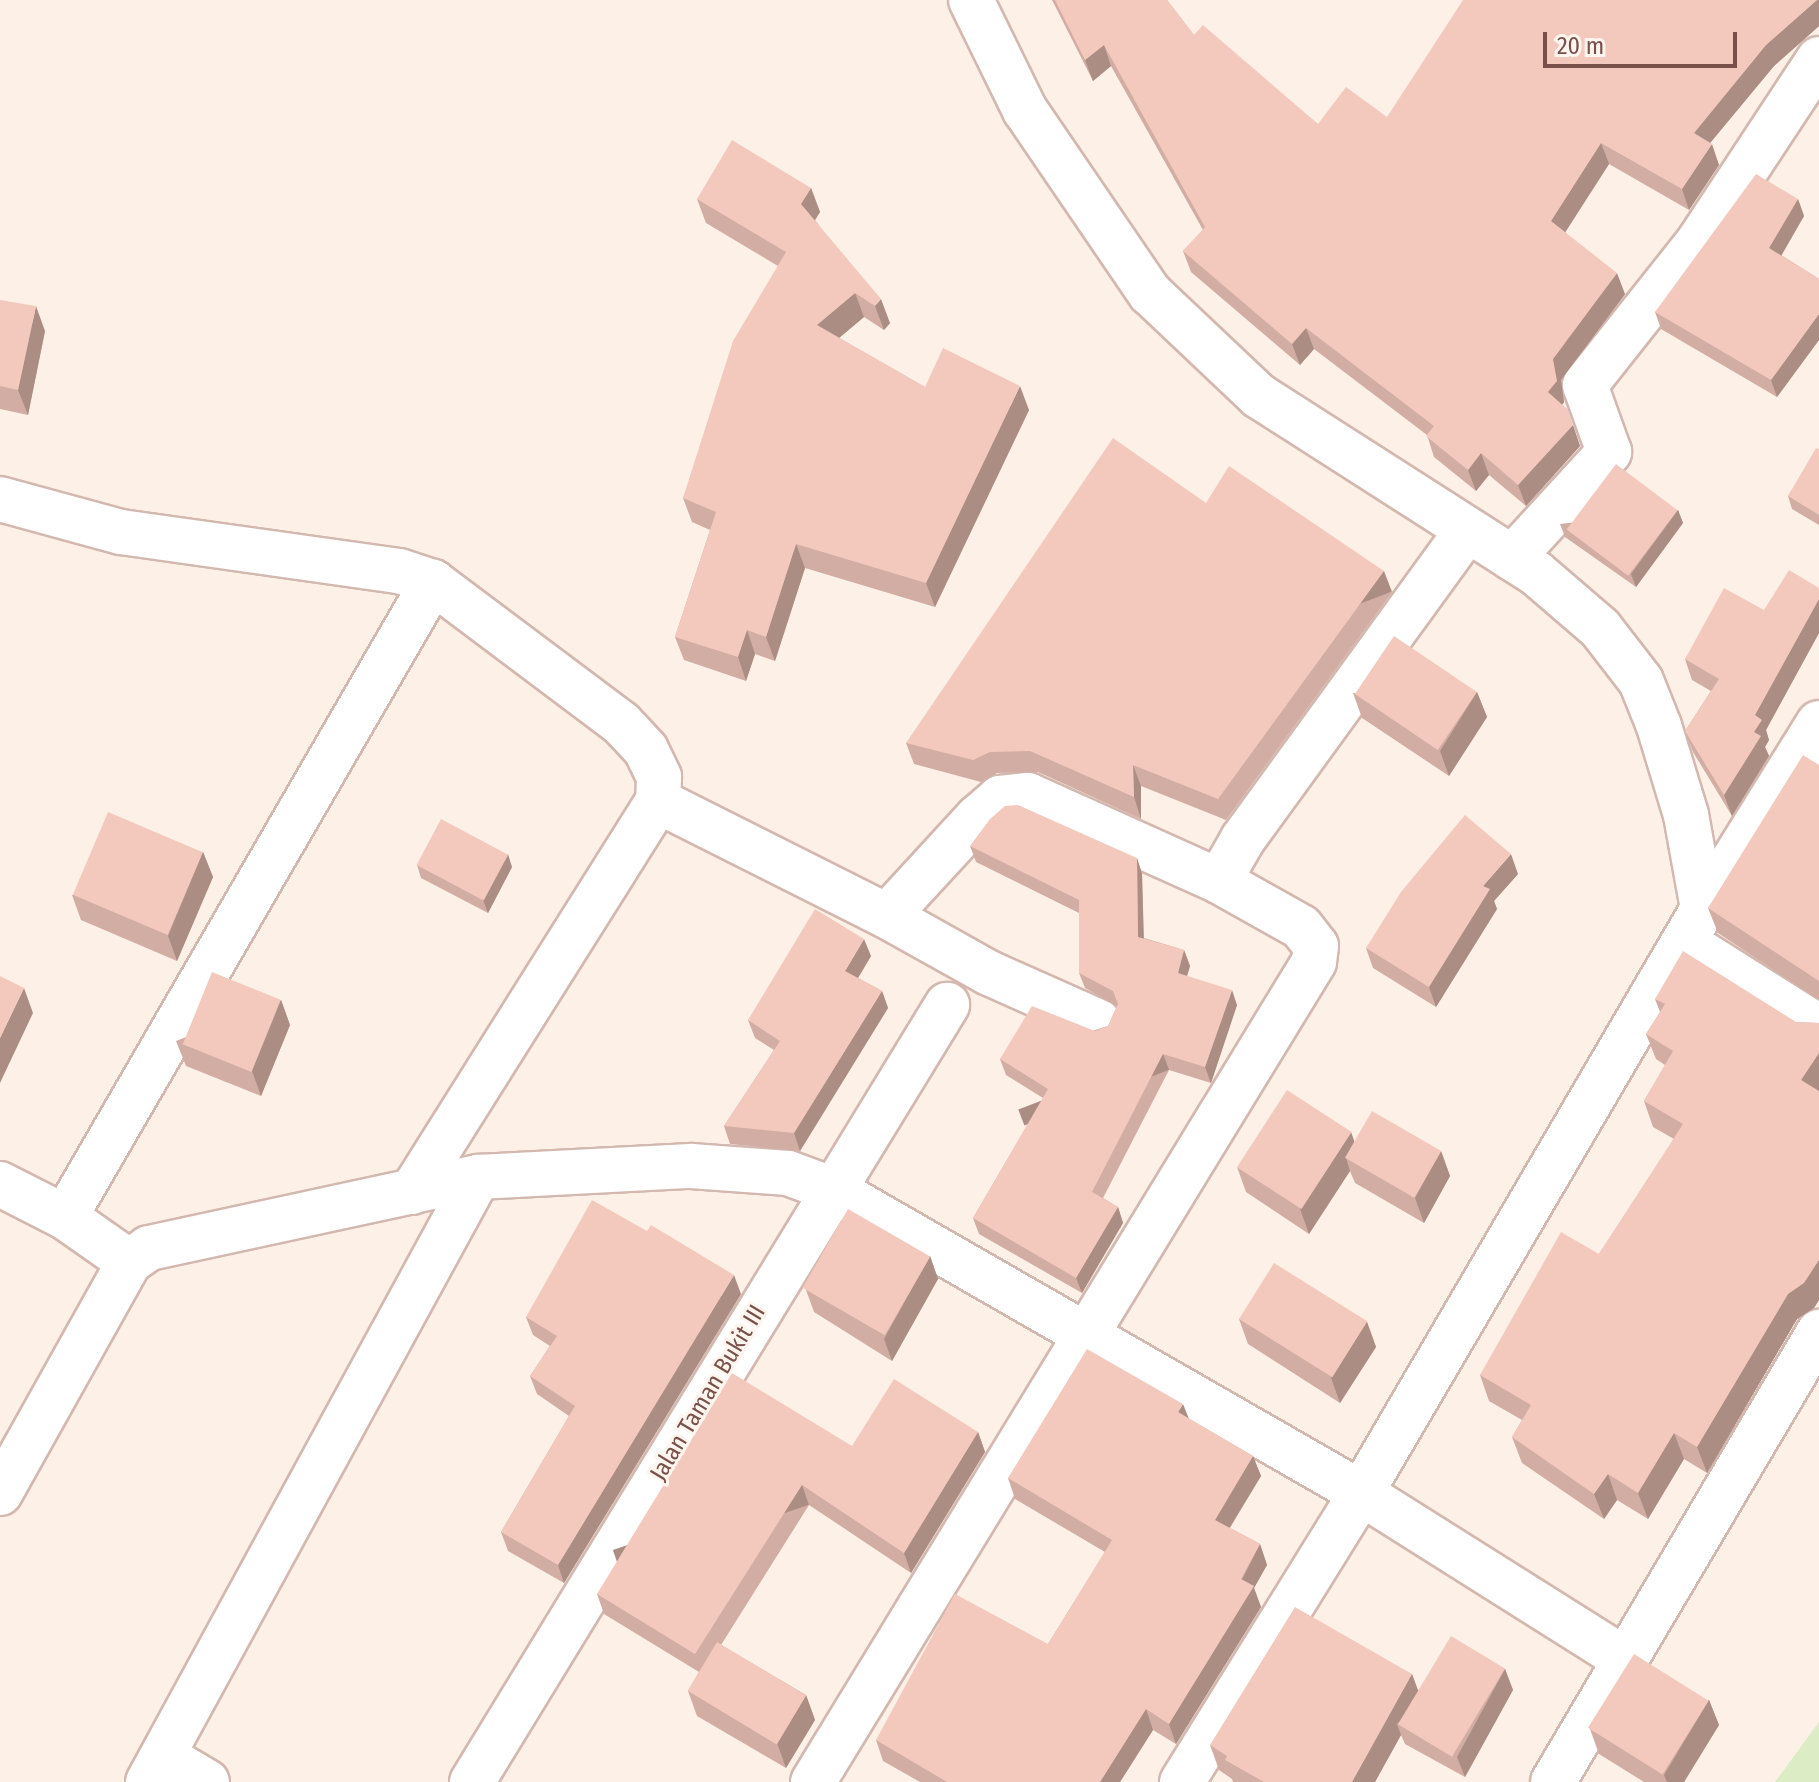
<!DOCTYPE html>
<html>
<head>
<meta charset="utf-8">
<style>
	body { margin:0 }
	#map { position:relative; width:1819px; height:1782px; overflow:hidden; background:#fdf0e7; font-family:"Fira Sans Condensed",sans-serif }
	div>[style] { position:absolute }
	[style*='--x'] { left:calc(var(--x)*1px); top:calc(var(--y)*1px); width:calc(var(--w)*1px); rotate:calc(var(--a)*1deg) }
	.green>* { inset:0; background:#dcecc4 }
	.roads { filter:drop-shadow(2px 0 #d3b8af) drop-shadow(-2px 0 #d3b8af) drop-shadow(0 2px #d3b8af) drop-shadow(0 -2px #d3b8af) }
	.street>* { height:44px; margin:-22px; padding:0 22px; transform-origin:22px; border-radius:22px; background:#fff }
	.wall>* { inset:0; background:#d2ada3 }
	.shaded-wall>* { inset:0; background:#ab8d84; transform-origin:0 0 }
	.building>* { inset:0; background:#f4c9bd; transform-origin:0 0 }
	span { translate:-50% -50%; white-space:nowrap; text-align:center; line-height:1.15; -webkit-text-stroke:6px #fff5ef; paint-order:stroke }
	.street-label { font-size:24px; color:#79514a }
	.scale { position:absolute; left:1543px; top:32px; width:194px; height:36px; box-sizing:border-box; border:4px solid #79514a; border-top:0; padding-left:10px; font-size:24px; line-height:28px; white-space:nowrap; color:#79514a; -webkit-text-stroke:6px #fff5ef; paint-order:stroke }
</style>
</head>
<body>
<div id="map">
	<div class="green">
		<i style="clip-path:polygon(1819px 1722px,1819px 1782px,1775px 1782px)"></i>
	</div>
	<div class="roads">
		<div class="street">
			<i style="--x:971;--y:0;--w:123;--a:63.9"></i>
			<i style="--x:1025;--y:110;--w:222;--a:55.7"></i>
			<i style="--x:1150;--y:293;--w:150;--a:43.4"></i>
			<i style="--x:1259;--y:396;--w:329;--a:32.6"></i>
			<i style="--x:1536;--y:573;--w:84;--a:40.7"></i>
			<i style="--x:1600;--y:628;--w:67;--a:52.3"></i>
			<i style="--x:1641;--y:681;--w:48;--a:68.2"></i>
			<i style="--x:1659;--y:726;--w:93;--a:73.1"></i>
			<i style="--x:1686;--y:815;--w:96;--a:79.7"></i>
			<i style="--x:0;--y:499;--w:125;--a:15.3"></i>
			<i style="--x:121;--y:532;--w:281;--a:8"></i>
			<i style="--x:399;--y:571;--w:36;--a:18"></i>
			<i style="--x:1512;--y:558;--w:144;--a:-47.5"></i>
			<i style="--x:1609;--y:452;--w:71;--a:-109.7"></i>
			<i style="--x:1585;--y:385;--w:184;--a:-51.6"></i>
			<i style="--x:1699;--y:241;--w:218;--a:-56.6"></i>
			<i style="--x:658;--y:801;--w:256;--a:26.7"></i>
			<i style="--x:887;--y:916;--w:117;--a:29.2"></i>
			<i style="--x:989;--y:973;--w:120;--a:24"></i>
			<i style="--x:1219;--y:881;--w:48;--a:-60.3"></i>
			<i style="--x:1243;--y:839;--w:379;--a:-54"></i>
			<i style="--x:1686;--y:943;--w:157;--a:32.3"></i>
			<i style="--x:0;--y:1184;--w:73;--a:26.9"></i>
			<i style="--x:65;--y:1217;--w:78;--a:35.1"></i>
			<i style="--x:65;--y:1217;--w:734;--a:-59.91"></i>
			<i style="--x:433;--y:582;--w:236;--a:36.9"></i>
			<i style="--x:622;--y:724;--w:35;--a:47"></i>
			<i style="--x:646;--y:750;--w:30;--a:64"></i>
			<i style="--x:659;--y:777;--w:24;--a:92"></i>
			<i style="--x:658;--y:801;--w:462;--a:122.2"></i>
			<i style="--x:0;--y:1493;--w:265;--a:-60.8"></i>
			<i style="--x:129;--y:1262;--w:24;--a:-35"></i>
			<i style="--x:149;--y:1248;--w:337;--a:-12.2"></i>
			<i style="--x:478;--y:1177;--w:213;--a:-3"></i>
			<i style="--x:691;--y:1166;--w:97;--a:4.1"></i>
			<i style="--x:788;--y:1173;--w:47;--a:20"></i>
			<i style="--x:832;--y:1189;--w:610;--a:29.88"></i>
			<i style="--x:1361;--y:1493;--w:313;--a:32.2"></i>
			<i style="--x:163;--y:1756;--w:51;--a:30.6"></i>
			<i style="--x:148;--y:1782;--w:689;--a:-61.39"></i>
			<i style="--x:472;--y:1782;--w:911;--a:-58.56"></i>
			<i style="--x:813;--y:1782;--w:961;--a:-58.58"></i>
			<i style="--x:1314;--y:962;--w:16;--a:-83"></i>
			<i style="--x:1316;--y:946;--w:24;--a:-128"></i>
			<i style="--x:1301;--y:927;--w:94;--a:-150.7"></i>
			<i style="--x:1219;--y:881;--w:209;--a:-155.8"></i>
			<i style="--x:1028;--y:795;--w:28;--a:174"></i>
			<i style="--x:1000;--y:798;--w:29;--a:139"></i>
			<i style="--x:978;--y:817;--w:134;--a:132.6"></i>
			<i style="--x:1182;--y:1782;--w:340;--a:-58.2"></i>
			<i style="--x:1361;--y:1493;--w:677;--a:-59.65"></i>
			<i style="--x:1703;--y:909;--w:219;--a:-58.1"></i>
			<i style="--x:1553;--y:1782;--w:523;--a:-59.41"></i>
		</div>
	</div>
	<div class="wall">
		<i style="clip-path:polygon(1052px 0,1167px 0,1194px 35px,1318px 124px,1387px 117px,1819px 0,1819px 26px,1774px 66px,1710px 143px,1719px 165px,1689px 210px,1609px 164px,1565px 232px,1625px 294px,1561px 380px,1564px 402px,1562px 405px,1567px 409px,1580px 446px,1526px 506px,1489px 475px,1476px 491px,1434px 457px,1427px 435px,1314px 349px,1300px 365px,1191px 272px,1183px 251px,1203px 230px,1111px 66px,1093px 81px)"></i>
		<i style="clip-path:polygon(811px 188px,820px 212px,815px 220px,890px 323px,884px 330px,864px 317px,839px 338px,925px 387px,1029px 410px,935px 607px,805px 568px,775px 661px,755px 654px,746px 681px,684px 660px,675px 637px,710px 530px,692px 522px,683px 498px,778px 266px,706px 223px,697px 199px)"></i>
		<i style="clip-path:polygon(1798px 199px,1804px 216px,1781px 255px,1819px 279px,1819px 340px,1777px 397px,1661px 329px,1655px 312px)"></i>
		<i style="clip-path:polygon(0 300px,45px 331px,28px 415px,0 409px)"></i>
		<i style="clip-path:polygon(1819px 449px,1819px 525px,1792px 509px,1788px 496px)"></i>
		<i style="clip-path:polygon(1206px 503px,1392px 592px,1226px 820px,1141px 786px,1141px 819px,1038px 772px,997px 773px,981px 782px,914px 764px,906px 743px)"></i>
		<i style="clip-path:polygon(1678px 510px,1683px 523px,1636px 587px,1565px 537px,1560px 524px)"></i>
		<i style="clip-path:polygon(1819px 599px,1819px 633px,1766px 730px,1769px 740px,1765px 747px,1769px 756px,1732px 816px,1693px 752px,1685px 731px,1711px 691px,1692px 680px,1685px 659px,1764px 610px)"></i>
		<i style="clip-path:polygon(1477px 692px,1487px 717px,1449px 776px,1362px 718px,1353px 693px)"></i>
		<i style="clip-path:polygon(1819px 765px,1819px 1000px,1718px 933px,1708px 908px)"></i>
		<i style="clip-path:polygon(970px 846px,1137px 858px,1142px 874px,1144px 938px,1184px 950px,1190px 966px,1187px 976px,1237px 1005px,1211px 1083px,1169px 1070px,1103px 1198px,1118px 1207px,1123px 1223px,1082px 1293px,979px 1234px,973px 1218px,1043px 1098px,1006px 1075px,1000px 1059px,1108px 1026px,1117px 1006px,1085px 988px,1079px 973px,1079px 913px,976px 862px)"></i>
		<i style="clip-path:polygon(203px 852px,213px 877px,177px 961px,81px 920px,72px 895px)"></i>
		<i style="clip-path:polygon(417px 865px,512px 867px,488px 913px,421px 878px)"></i>
		<i style="clip-path:polygon(1518px 874px,1494px 901px,1497px 909px,1436px 1007px,1373px 968px,1366px 948px)"></i>
		<i style="clip-path:polygon(871px 956px,858px 978px,882px 991px,888px 1008px,800px 1151px,730px 1144px,724px 1126px,774px 1050px,755px 1038px,748px 1020px)"></i>
		<i style="clip-path:polygon(1655px 999px,1796px 1022px,1819px 1023px,1819px 1300px,1814px 1308px,1797px 1319px,1707px 1473px,1684px 1459px,1648px 1519px,1617px 1500px,1604px 1519px,1522px 1463px,1512px 1437px,1522px 1420px,1489px 1401px,1480px 1375px,1599px 1254px,1674px 1139px,1653px 1127px,1644px 1101px,1665px 1065px,1656px 1059px,1646px 1034px,1660px 1012px)"></i>
		<i style="clip-path:polygon(281px 1000px,290px 1025px,261px 1096px,186px 1066px,176px 1041px)"></i>
		<i style="clip-path:polygon(1351px 1132px,1354px 1143px,1441px 1151px,1450px 1176px,1424px 1223px,1355px 1183px,1350px 1171px,1309px 1234px,1246px 1192px,1237px 1167px)"></i>
		<i style="clip-path:polygon(930px 1256px,938px 1279px,892px 1361px,814px 1312px,806px 1290px)"></i>
		<i style="clip-path:polygon(741px 1294px,564px 1583px,508px 1551px,501px 1532px,569px 1416px,537px 1394px,530px 1376px,550px 1346px,533px 1335px,526px 1317px)"></i>
		<i style="clip-path:polygon(1239px 1319px,1367px 1322px,1376px 1347px,1340px 1403px,1248px 1344px)"></i>
		<i style="clip-path:polygon(1188px 1418px,1253px 1456px,1261px 1476px,1230px 1528px,1260px 1544px,1267px 1565px,1254px 1588px,1261px 1607px,1176px 1744px,1153px 1730px,1120px 1782px,920px 1782px,883px 1761px,876px 1740px,1048px 1644px,1105px 1552px,1015px 1499px,1008px 1478px)"></i>
		<i style="clip-path:polygon(978px 1432px,985px 1452px,911px 1573px,809px 1505px,721px 1645px,806px 1695px,815px 1720px,786px 1768px,697px 1716px,688px 1691px,699px 1672px,604px 1614px,597px 1594px,852px 1446px)"></i>
		<i style="clip-path:polygon(1505px 1669px,1513px 1690px,1465px 1777px,1405px 1744px,1401px 1735px,1375px 1782px,1233px 1782px,1232px 1779px,1219px 1770px,1210px 1745px,1412px 1674px,1418px 1690px)"></i>
		<i style="clip-path:polygon(1709px 1700px,1719px 1725px,1684px 1782px,1644px 1782px,1599px 1754px,1590px 1729px)"></i>
	</div>
	<div class="shaded-wall">
		<i style="clip-path:polygon(1817px 0,1819px 0,1819px 26px,1774px 66px,1701px 154px,1694px 133px,1766px 45px)"></i>
		<i style="clip-path:polygon(1104px 45px,1111px 66px,1093px 81px,1085px 60px)"></i>
		<i style="clip-path:polygon(1601px 143px,1609px 164px,1559px 242px,1551px 221px)"></i>
		<i style="clip-path:polygon(1712px 144px,1719px 165px,1689px 210px,1682px 189px)"></i>
		<i style="clip-path:polygon(811px 188px,820px 212px,810px 228px,801px 204px)"></i>
		<i style="clip-path:polygon(1798px 199px,1804px 216px,1776px 265px,1769px 248px)"></i>
		<i style="clip-path:polygon(1617px 273px,1625px 294px,1561px 380px,1564px 402px,1555px 414px,1548px 392px,1553px 359px)"></i>
		<i style="clip-path:polygon(855px 293px,864px 317px,826px 349px,817px 325px)"></i>
		<i style="clip-path:polygon(881px 299px,890px 323px,884px 330px,875px 306px)"></i>
		<i style="clip-path:polygon(36px 306px,45px 331px,28px 415px,18px 390px)"></i>
		<i style="clip-path:polygon(1819px 314px,1819px 340px,1777px 397px,1771px 380px)"></i>
		<i style="clip-path:polygon(1306px 328px,1314px 349px,1300px 365px,1292px 344px)"></i>
		<i style="clip-path:polygon(1020px 386px,1029px 410px,935px 607px,926px 583px)"></i>
		<i style="clip-path:polygon(1573px 425px,1580px 446px,1526px 506px,1518px 485px)"></i>
		<i style="clip-path:polygon(1481px 453px,1489px 475px,1476px 491px,1468px 470px)"></i>
		<i style="clip-path:polygon(1678px 510px,1683px 523px,1636px 587px,1631px 574px)"></i>
		<i style="clip-path:polygon(796px 544px,805px 568px,775px 661px,766px 637px)"></i>
		<i style="left:1384px;top:571px;width:22px;height:282px;rotate:69deg"></i>
		<i style="clip-path:polygon(1819px 599px,1819px 633px,1766px 730px,1769px 740px,1765px 747px,1769px 756px,1732px 816px,1724px 795px,1754px 732px,1755px 715px)"></i>
		<i style="clip-path:polygon(747px 630px,755px 654px,746px 681px,738px 657px)"></i>
		<i style="clip-path:polygon(1477px 692px,1487px 717px,1449px 776px,1440px 751px)"></i>
		<i style="clip-path:polygon(1133px 765px,1141px 786px,1141px 819px,1134px 797px)"></i>
		<i style="clip-path:polygon(203px 852px,213px 877px,177px 961px,168px 936px)"></i>
		<i style="clip-path:polygon(508px 854px,512px 867px,488px 913px,483px 900px)"></i>
		<i style="clip-path:polygon(1511px 854px,1518px 874px,1494px 901px,1497px 909px,1436px 1007px,1429px 987px,1483px 886px)"></i>
		<i style="clip-path:polygon(1137px 858px,1142px 874px,1144px 953px,1138px 937px)"></i>
		<i style="clip-path:polygon(864px 939px,871px 956px,852px 988px,845px 971px)"></i>
		<i style="clip-path:polygon(1184px 950px,1190px 966px,1183px 989px,1178px 973px)"></i>
		<i style="clip-path:polygon(24px 988px,33px 1013px,0 1083px,0 1038px)"></i>
		<i style="clip-path:polygon(1232px 990px,1237px 1005px,1211px 1083px,1205px 1067px)"></i>
		<i style="clip-path:polygon(882px 991px,888px 1008px,800px 1151px,794px 1133px)"></i>
		<i style="clip-path:polygon(281px 1000px,290px 1025px,261px 1096px,252px 1071px)"></i>
		<i style="clip-path:polygon(1819px 1053px,1819px 1093px,1801px 1080px)"></i>
		<i style="left:1163px;top:1054px;width:17px;height:155px;rotate:69deg"></i>
		<i style="clip-path:polygon(1351px 1132px,1360px 1157px,1346px 1158px,1350px 1171px,1309px 1234px,1300px 1209px)"></i>
		<i style="clip-path:polygon(1441px 1151px,1450px 1176px,1424px 1223px,1415px 1198px)"></i>
		<i style="clip-path:polygon(1118px 1207px,1123px 1223px,1082px 1293px,1076px 1278px)"></i>
		<i style="clip-path:polygon(930px 1256px,938px 1279px,892px 1361px,884px 1339px)"></i>
		<i style="clip-path:polygon(1819px 1260px,1819px 1300px,1814px 1308px,1797px 1319px,1707px 1473px,1697px 1447px,1788px 1294px)"></i>
		<i style="clip-path:polygon(734px 1275px,741px 1294px,564px 1583px,558px 1565px)"></i>
		<i style="clip-path:polygon(1367px 1322px,1376px 1347px,1340px 1403px,1331px 1378px)"></i>
		<i style="clip-path:polygon(1183px 1404px,1191px 1424px,1178px 1412px)"></i>
		<i style="clip-path:polygon(978px 1432px,985px 1452px,911px 1573px,904px 1553px)"></i>
		<i style="clip-path:polygon(1674px 1433px,1684px 1459px,1648px 1519px,1638px 1493px)"></i>
		<i style="clip-path:polygon(1253px 1456px,1261px 1476px,1222px 1540px,1215px 1520px)"></i>
		<i style="clip-path:polygon(1608px 1474px,1617px 1500px,1604px 1519px,1594px 1494px)"></i>
		<i style="left:802px;top:1485px;width:21px;height:200px;rotate:71deg"></i>
		<i style="clip-path:polygon(1260px 1544px,1267px 1565px,1254px 1588px,1261px 1607px,1176px 1744px,1169px 1724px)"></i>
		<i style="clip-path:polygon(1505px 1669px,1513px 1690px,1465px 1777px,1457px 1757px)"></i>
		<i style="clip-path:polygon(1412px 1674px,1421px 1699px,1397px 1724px,1401px 1735px,1375px 1782px,1352px 1782px)"></i>
		<i style="clip-path:polygon(806px 1695px,815px 1720px,786px 1768px,777px 1743px)"></i>
		<i style="clip-path:polygon(1709px 1700px,1719px 1725px,1684px 1782px,1667px 1782px,1664px 1775px)"></i>
		<i style="clip-path:polygon(1146px 1709px,1153px 1730px,1120px 1782px,1100px 1782px)"></i>
	</div>
	<div class="building">
		<i style="clip-path:polygon(1055px 0,1167px 0,1194px 35px,1203px 25px,1318px 124px,1346px 87px,1387px 117px,1463px 0,1817px 0,1766px 45px,1694px 133px,1712px 144px,1682px 189px,1601px 143px,1551px 221px,1617px 273px,1553px 359px,1557px 381px,1548px 392px,1567px 409px,1573px 425px,1518px 485px,1481px 453px,1468px 470px,1426px 436px,1434px 426px,1306px 328px,1292px 344px,1183px 251px,1205px 227px,1104px 45px,1085px 60px)"></i>
		<i style="clip-path:polygon(732px 140px,811px 188px,801px 204px,881px 299px,875px 306px,855px 293px,817px 325px,925px 387px,943px 348px,1020px 386px,926px 583px,796px 544px,766px 637px,747px 630px,738px 657px,675px 637px,716px 512px,683px 498px,733px 341px,786px 252px,697px 199px)"></i>
		<i style="clip-path:polygon(1756px 174px,1798px 199px,1769px 248px,1819px 279px,1819px 314px,1771px 380px,1655px 312px)"></i>
		<i style="clip-path:polygon(0 300px,36px 306px,18px 390px,0 386px)"></i>
		<i style="clip-path:polygon(1113px 438px,1206px 503px,1229px 466px,1384px 571px,1218px 799px,1133px 765px,1134px 797px,1030px 751px,990px 752px,973px 760px,906px 743px)"></i>
		<i style="clip-path:polygon(1816px 448px,1819px 449px,1819px 515px,1788px 496px)"></i>
		<i style="left:1616px;top:464px;width:77px;height:82px;rotate:37deg"></i>
		<i style="clip-path:polygon(1789px 570px,1819px 588px,1819px 599px,1755px 715px,1762px 720px,1754px 732px,1761px 736px,1724px 795px,1685px 731px,1719px 679px,1685px 659px,1724px 588px,1764px 610px)"></i>
		<i style="left:1394px;top:636px;width:100px;height:70px;rotate:34deg"></i>
		<i style="clip-path:polygon(1803px 755px,1819px 765px,1819px 981px,1708px 908px)"></i>
		<i style="clip-path:polygon(1018px 805px,1137px 858px,1138px 937px,1184px 950px,1178px 973px,1232px 990px,1205px 1067px,1163px 1054px,1092px 1192px,1118px 1207px,1076px 1278px,973px 1218px,1048px 1089px,1000px 1059px,1032px 1006px,1095px 1031px,1108px 1026px,1118px 1004px,1113px 991px,1079px 973px,1079px 900px,970px 846px,990px 819px,1005px 806px)"></i>
		<i style="left:108px;top:812px;width:103px;height:90px;rotate:23deg"></i>
		<i style="clip-path:polygon(1465px 815px,1511px 854px,1483px 886px,1490px 889px,1429px 987px,1366px 948px,1401px 892px)"></i>
		<i style="left:441px;top:819px;width:76px;height:52px;rotate:28deg"></i>
		<i style="clip-path:polygon(815px 909px,864px 939px,845px 971px,882px 991px,794px 1133px,724px 1126px,780px 1041px,748px 1020px)"></i>
		<i style="clip-path:polygon(1683px 951px,1796px 1022px,1819px 1023px,1819px 1053px,1801px 1080px,1819px 1091px,1819px 1260px,1804px 1283px,1788px 1294px,1697px 1447px,1674px 1433px,1638px 1493px,1608px 1474px,1594px 1494px,1512px 1437px,1531px 1405px,1480px 1375px,1561px 1232px,1599px 1254px,1683px 1124px,1644px 1101px,1673px 1051px,1646px 1034px,1665px 1004px,1655px 999px)"></i>
		<i style="left:212px;top:972px;width:74px;height:78px;rotate:22deg"></i>
		<i style="clip-path:polygon(0 976px,24px 988px,0 1038px)"></i>
		<i style="left:1287px;top:1090px;width:77px;height:92px;rotate:33deg"></i>
		<i style="left:1372px;top:1111px;width:80px;height:54px;rotate:30deg"></i>
		<i style="clip-path:polygon(592px 1200px,647px 1231px,651px 1225px,734px 1275px,558px 1565px,501px 1532px,575px 1406px,530px 1376px,557px 1336px,526px 1317px)"></i>
		<i style="left:848px;top:1209px;width:95px;height:91px;rotate:30deg"></i>
		<i style="left:1274px;top:1263px;width:110px;height:66px;rotate:32deg"></i>
		<i style="clip-path:polygon(1087px 1349px,1183px 1404px,1178px 1412px,1253px 1456px,1215px 1520px,1260px 1544px,1241px 1579px,1254px 1586px,1169px 1724px,1146px 1709px,1100px 1782px,947px 1782px,876px 1740px,955px 1594px,1048px 1644px,1112px 1540px,1008px 1478px)"></i>
		<i style="clip-path:polygon(732px 1373px,852px 1446px,894px 1379px,978px 1432px,904px 1553px,802px 1485px,695px 1654px,597px 1594px)"></i>
		<i style="clip-path:polygon(1295px 1607px,1412px 1674px,1352px 1782px,1264px 1782px,1225px 1760px,1227px 1756px,1210px 1745px)"></i>
		<i style="left:1451px;top:1636px;width:63px;height:103px;rotate:31deg"></i>
		<i style="left:717px;top:1642px;width:104px;height:57px;rotate:31deg"></i>
		<i style="left:1634px;top:1654px;width:88px;height:87px;rotate:32deg"></i>
	</div>
	<div class="street-label">
		<span style="left:708px;top:1393px;rotate:-59deg">Jalan Taman Bukit III</span>
	</div>
	<div class="scale">20 m</div>
</div>
</body>
</html>
